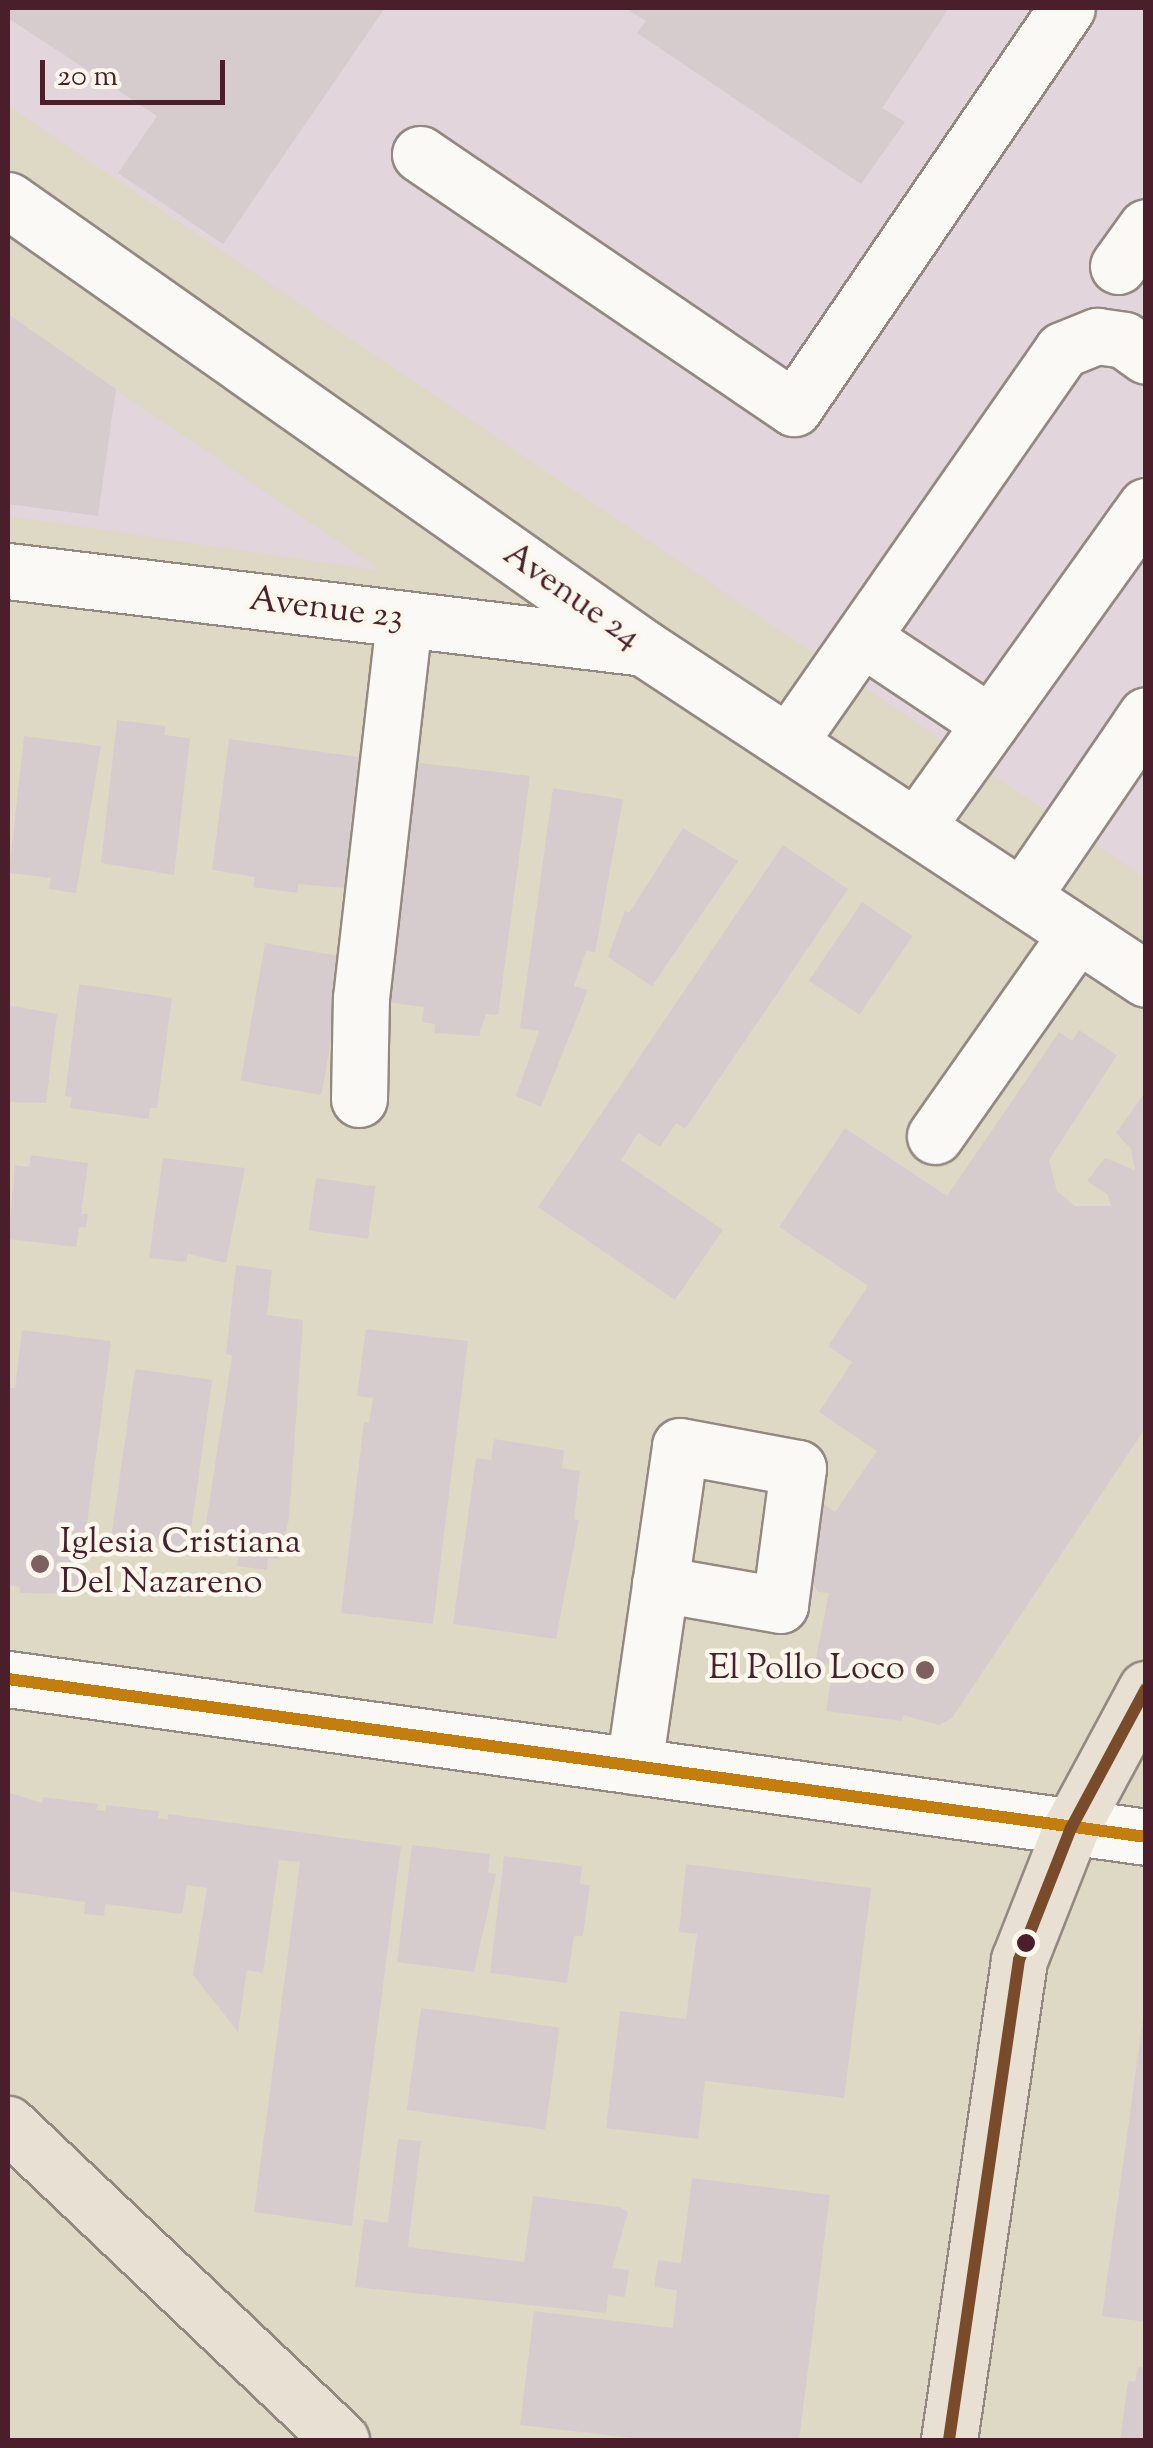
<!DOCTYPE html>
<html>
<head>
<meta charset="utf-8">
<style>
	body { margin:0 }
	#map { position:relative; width:1153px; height:2448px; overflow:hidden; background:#ded9c4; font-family:"Sorts Mill Goudy",serif }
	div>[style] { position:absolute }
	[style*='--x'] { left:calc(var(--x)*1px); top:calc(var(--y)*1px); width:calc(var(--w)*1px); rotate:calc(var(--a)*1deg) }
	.built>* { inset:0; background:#e2d5dc }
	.building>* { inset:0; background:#d7cccd; transform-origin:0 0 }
	.roads { filter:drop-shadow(2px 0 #938981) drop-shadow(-2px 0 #938981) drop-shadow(0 2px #938981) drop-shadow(0 -2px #938981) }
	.minor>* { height:55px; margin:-27.5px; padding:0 27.5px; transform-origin:27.5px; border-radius:27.5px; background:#faf9f6 }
	.major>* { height:55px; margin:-27.5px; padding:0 27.5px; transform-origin:27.5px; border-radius:27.5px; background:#e8e1d3 }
	.bus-1>* { height:12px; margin:-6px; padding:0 6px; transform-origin:6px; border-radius:6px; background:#c37e0d }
	.bus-2>* { height:12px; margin:-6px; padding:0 6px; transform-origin:6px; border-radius:6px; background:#7a4b2a }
	.dots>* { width:28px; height:28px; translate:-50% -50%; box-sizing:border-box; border:5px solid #fbf7ec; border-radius:50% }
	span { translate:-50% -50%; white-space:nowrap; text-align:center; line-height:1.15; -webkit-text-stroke:9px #fbf7ec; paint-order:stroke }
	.street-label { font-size:35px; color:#4a1f2b }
	.poi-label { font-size:35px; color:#4a1f2b }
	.left { translate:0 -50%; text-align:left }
	.right { translate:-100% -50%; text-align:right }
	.frame { position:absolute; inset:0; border:10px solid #4a1f2b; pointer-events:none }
	.scale { position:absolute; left:40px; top:60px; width:185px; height:45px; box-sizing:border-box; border:5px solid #4a1f2b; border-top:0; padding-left:12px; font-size:30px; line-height:35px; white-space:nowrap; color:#4a1f2b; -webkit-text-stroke:8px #fbf7ec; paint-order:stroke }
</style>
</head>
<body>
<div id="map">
	<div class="built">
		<i style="clip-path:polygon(8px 8px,1145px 8px,1145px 878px,8px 106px)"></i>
		<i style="clip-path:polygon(8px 316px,381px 571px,8px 516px)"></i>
	</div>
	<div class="building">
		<i style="clip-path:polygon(8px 8px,385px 8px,223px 244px,118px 173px,157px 116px,8px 18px)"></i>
		<i style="clip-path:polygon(625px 8px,949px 8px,882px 108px,905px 122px,861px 184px,637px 33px,646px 21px)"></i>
		<i style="clip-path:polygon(8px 314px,116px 389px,98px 516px,8px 504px)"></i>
		<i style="clip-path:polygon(117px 720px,166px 726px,164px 735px,190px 738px,174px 875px,101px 863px)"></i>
		<i style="clip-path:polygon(24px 736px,101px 746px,76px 893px,49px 889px,51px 878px,9px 873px)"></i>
		<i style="clip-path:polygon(229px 739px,359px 757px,344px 888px,298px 884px,298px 893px,253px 887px,255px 877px,212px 870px)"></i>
		<i style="clip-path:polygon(404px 761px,530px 776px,498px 1015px,486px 1014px,479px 1036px,434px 1033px,435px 1024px,422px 1022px,424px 1007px,378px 1001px)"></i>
		<i style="clip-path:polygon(553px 788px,623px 799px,595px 952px,586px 951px,574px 986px,588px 990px,541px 1107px,516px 1096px,539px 1031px,520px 1028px)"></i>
		<i style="clip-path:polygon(683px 828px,738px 861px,652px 986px,608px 957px,625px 910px,629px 913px)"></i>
		<i style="clip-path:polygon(783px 845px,848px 889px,685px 1129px,676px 1123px,660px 1147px,638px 1133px,621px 1160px,723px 1230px,675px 1300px,538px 1207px)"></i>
		<i style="left:862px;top:902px;width:61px;height:95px;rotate:34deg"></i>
		<i style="left:265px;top:943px;width:82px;height:140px;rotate:10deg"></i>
		<i style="clip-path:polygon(79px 984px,172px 998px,157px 1108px,150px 1108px,149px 1119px,70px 1108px,72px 1097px,65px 1096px)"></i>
		<i style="clip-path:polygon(8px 1005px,57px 1014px,46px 1103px,8px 1102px)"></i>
		<i style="clip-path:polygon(1079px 1030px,1117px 1055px,1049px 1160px,1057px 1191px,1075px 1206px,1111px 1206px,1107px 1194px,1087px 1181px,1105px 1158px,1135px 1170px,1131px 1149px,1116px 1133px,1146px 1091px,1146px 1427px,952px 1718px,939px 1725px,903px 1715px,902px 1721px,826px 1711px,833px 1665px,815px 1663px,829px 1593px,818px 1592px,813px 1584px,807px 1564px,817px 1551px,807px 1544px,823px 1504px,835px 1512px,877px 1451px,819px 1412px,852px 1362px,828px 1346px,868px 1286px,779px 1227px,845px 1128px,947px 1196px,1059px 1032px,1072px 1041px)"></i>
		<i style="clip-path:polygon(31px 1155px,88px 1163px,81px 1214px,88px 1214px,86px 1228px,79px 1227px,76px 1247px,8px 1239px,15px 1165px,29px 1167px)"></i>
		<i style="clip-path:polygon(163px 1158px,245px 1168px,226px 1263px,188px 1254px,186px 1262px,149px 1258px)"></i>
		<i style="left:316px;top:1178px;width:60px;height:53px;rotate:8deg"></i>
		<i style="clip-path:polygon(236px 1265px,272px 1270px,267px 1315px,303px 1320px,289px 1519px,279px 1559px,268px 1558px,267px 1570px,237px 1566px,239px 1554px,202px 1549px,232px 1356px,226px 1354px)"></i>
		<i style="clip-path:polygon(366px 1329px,468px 1341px,433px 1624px,341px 1613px,364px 1422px,369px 1423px,373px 1398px,357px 1396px)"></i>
		<i style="clip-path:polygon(22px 1330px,111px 1341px,78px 1594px,20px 1593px,20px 1587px,8px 1585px,8px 1388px,15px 1388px)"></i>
		<i style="left:135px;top:1369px;width:78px;height:169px;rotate:8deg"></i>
		<i style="clip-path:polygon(494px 1439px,564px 1450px,562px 1468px,580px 1471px,574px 1519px,579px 1520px,556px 1639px,453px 1624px,476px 1458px,491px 1460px)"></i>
		<i style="clip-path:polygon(8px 1792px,42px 1803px,43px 1797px,98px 1804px,96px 1810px,105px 1811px,106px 1805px,159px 1811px,158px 1818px,168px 1820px,168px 1814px,401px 1846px,352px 2226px,254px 2212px,300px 1862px,279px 1860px,263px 1973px,247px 1970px,238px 2032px,193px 1975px,207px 1888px,187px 1885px,182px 1914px,106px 1904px,104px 1916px,84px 1914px,85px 1902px,8px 1891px)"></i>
		<i style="clip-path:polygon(412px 1845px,490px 1854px,488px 1872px,496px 1874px,474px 1972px,397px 1962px)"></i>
		<i style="clip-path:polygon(504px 1856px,582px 1866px,580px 1884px,590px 1885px,583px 1936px,574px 1936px,567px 1983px,490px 1973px)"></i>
		<i style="clip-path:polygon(686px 1864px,871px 1888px,844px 2098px,705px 2081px,698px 2139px,606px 2128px,620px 2011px,686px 2019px,697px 1934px,679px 1932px)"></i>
		<i style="clip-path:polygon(1146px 1997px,1146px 2322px,1102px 2316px)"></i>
		<i style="left:421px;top:2008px;width:140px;height:103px;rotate:8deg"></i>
		<i style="clip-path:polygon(398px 2139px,421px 2141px,408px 2247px,524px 2262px,533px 2196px,619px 2207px,628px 2212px,612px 2268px,629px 2270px,625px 2297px,608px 2295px,606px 2313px,355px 2287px,364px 2219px,388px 2223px)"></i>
		<i style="clip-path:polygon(692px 2178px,830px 2195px,799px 2440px,650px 2440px,520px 2425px,534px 2311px,673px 2328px,677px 2290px,654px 2287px,658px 2260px,681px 2263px)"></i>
		<i style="clip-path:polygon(1138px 2367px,1146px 2368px,1146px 2440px,1120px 2440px,1128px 2381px,1135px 2382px)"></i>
	</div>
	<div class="roads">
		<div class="minor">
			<i style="--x:420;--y:154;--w:452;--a:34.2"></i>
			<i style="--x:794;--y:408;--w:484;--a:-55.7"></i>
			<i style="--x:8;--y:200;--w:778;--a:35.16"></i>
			<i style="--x:644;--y:648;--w:601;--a:33.4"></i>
			<i style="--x:1118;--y:266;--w:48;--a:-54.3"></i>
			<i style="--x:8;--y:571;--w:633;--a:6.9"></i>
			<i style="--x:862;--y:638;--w:154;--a:33.6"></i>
			<i style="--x:788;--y:743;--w:479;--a:-55.1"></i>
			<i style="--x:1062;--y:350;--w:38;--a:-22"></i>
			<i style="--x:1097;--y:336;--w:27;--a:8"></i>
			<i style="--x:1124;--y:340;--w:27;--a:36"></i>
			<i style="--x:916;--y:827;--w:395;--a:-54.4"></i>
			<i style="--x:1022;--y:897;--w:220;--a:-55.7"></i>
			<i style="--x:359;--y:1099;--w:101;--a:-88.9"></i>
			<i style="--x:361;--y:998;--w:381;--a:-83.5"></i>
			<i style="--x:935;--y:1136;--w:247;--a:-54.9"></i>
			<i style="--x:8;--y:1679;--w:1149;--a:7.9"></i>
			<i style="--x:634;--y:1766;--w:323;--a:-81.8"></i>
			<i style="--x:680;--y:1446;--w:120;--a:10.6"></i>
			<i style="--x:798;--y:1468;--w:138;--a:97.5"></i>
			<i style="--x:780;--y:1605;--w:122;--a:-170.1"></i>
		</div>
		<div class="major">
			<i style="--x:8;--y:2124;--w:459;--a:43.5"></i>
			<i style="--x:949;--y:2440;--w:485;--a:-81.7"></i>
			<i style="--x:1019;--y:1960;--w:142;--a:-68.5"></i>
			<i style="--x:1071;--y:1828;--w:158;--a:-61.7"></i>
		</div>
	</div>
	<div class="bus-1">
		<i style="--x:8;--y:1679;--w:1149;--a:7.9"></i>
	</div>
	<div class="bus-2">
		<i style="--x:949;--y:2440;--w:485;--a:-81.7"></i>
		<i style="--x:1019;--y:1960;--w:142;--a:-68.5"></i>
		<i style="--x:1071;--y:1828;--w:158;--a:-61.7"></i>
	</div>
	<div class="dots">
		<i style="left:40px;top:1564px;background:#7e6061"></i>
		<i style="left:925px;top:1670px;background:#7e6061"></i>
		<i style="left:1026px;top:1943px;background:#4a1f2b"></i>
	</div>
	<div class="street-label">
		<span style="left:571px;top:597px;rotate:35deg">Avenue 24</span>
		<span style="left:326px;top:610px;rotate:7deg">Avenue 23</span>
	</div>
	<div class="poi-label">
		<span class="left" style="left:60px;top:1564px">Iglesia Cristiana<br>Del Nazareno</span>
		<span class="right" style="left:905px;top:1670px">El Pollo Loco</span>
	</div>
	<div class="frame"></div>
	<div class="scale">20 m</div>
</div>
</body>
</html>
